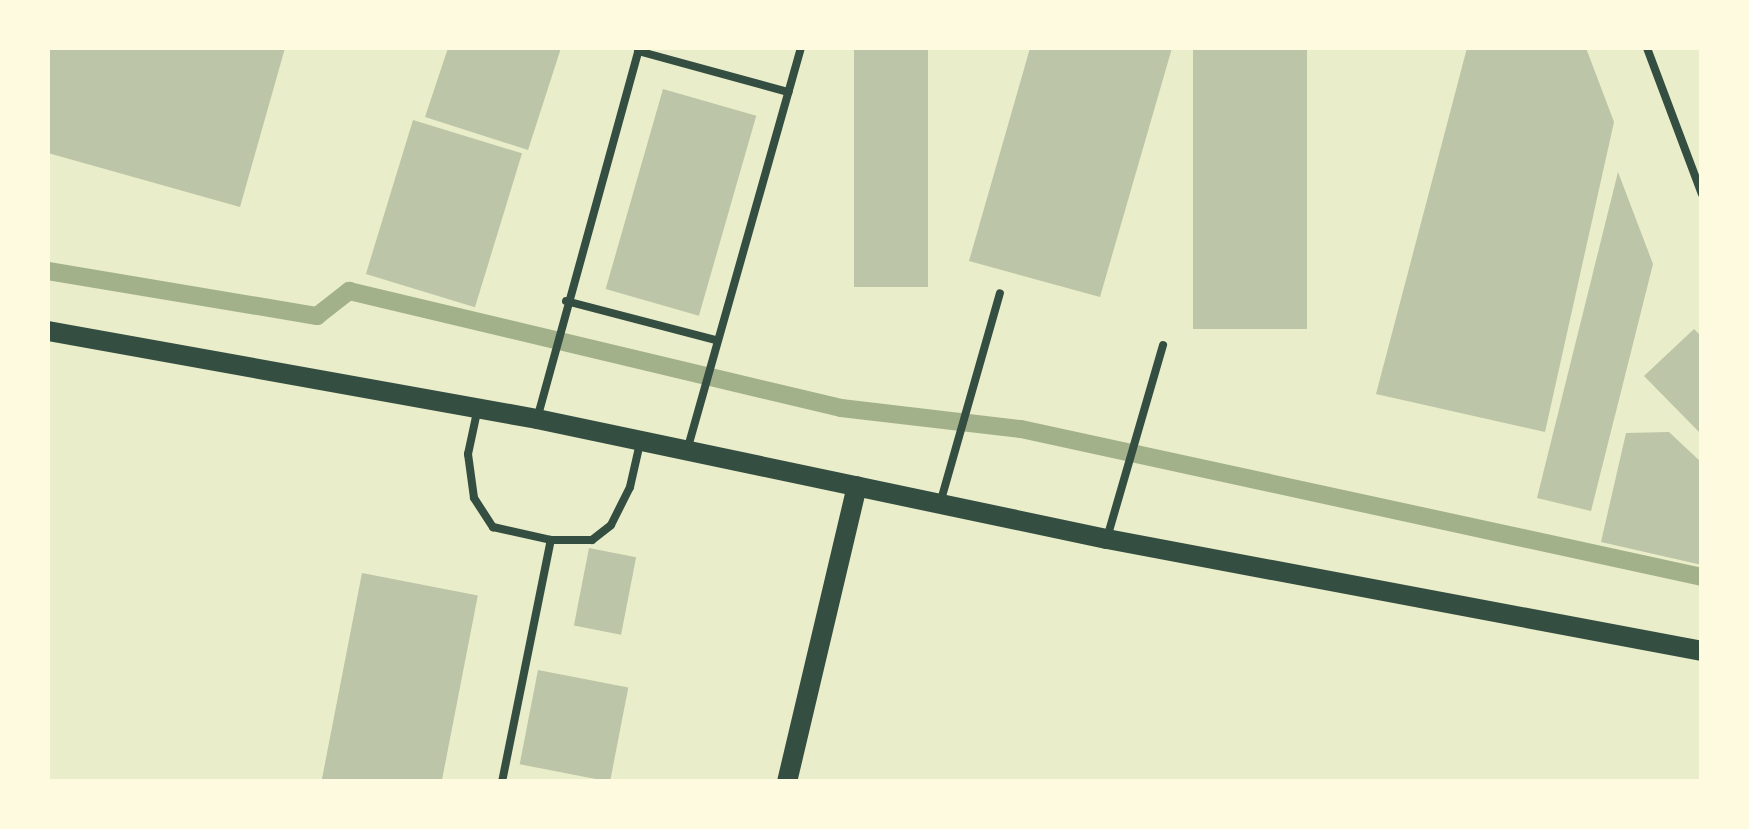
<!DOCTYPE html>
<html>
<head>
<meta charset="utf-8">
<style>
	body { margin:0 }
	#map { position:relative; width:1749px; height:829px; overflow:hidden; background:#e9edc9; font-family:"Titillium Web",sans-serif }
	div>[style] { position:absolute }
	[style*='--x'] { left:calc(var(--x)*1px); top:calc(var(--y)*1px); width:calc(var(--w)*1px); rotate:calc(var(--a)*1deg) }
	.stream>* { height:18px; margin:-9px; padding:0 9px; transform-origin:9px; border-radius:9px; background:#a3b18a }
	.building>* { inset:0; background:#bcc5a7; transform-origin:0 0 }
	.service>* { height:8px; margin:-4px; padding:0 4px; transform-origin:4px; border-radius:4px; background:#344e41 }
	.secondary>* { height:20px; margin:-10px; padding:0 10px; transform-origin:10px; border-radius:10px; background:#344e41 }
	span { translate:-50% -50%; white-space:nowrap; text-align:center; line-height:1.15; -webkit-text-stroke:8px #fefae0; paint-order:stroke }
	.frame { position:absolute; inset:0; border:50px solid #fefae0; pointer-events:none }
</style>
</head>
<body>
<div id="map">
	<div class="stream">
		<i style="--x:48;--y:271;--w:273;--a:9.5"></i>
		<i style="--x:317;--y:316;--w:41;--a:-38"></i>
		<i style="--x:349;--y:291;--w:506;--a:13.38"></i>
		<i style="--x:841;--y:408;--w:181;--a:6.7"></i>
		<i style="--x:1021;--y:429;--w:697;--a:12.26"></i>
	</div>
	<div class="building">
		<i style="clip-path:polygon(48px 48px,285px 48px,240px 207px,48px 153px)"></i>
		<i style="clip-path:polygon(448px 48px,561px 48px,528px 150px,425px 117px)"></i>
		<i style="left:854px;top:48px;width:74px;height:239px"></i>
		<i style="clip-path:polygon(1030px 48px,1172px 48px,1100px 297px,969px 261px)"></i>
		<i style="left:1193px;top:48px;width:114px;height:281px"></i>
		<i style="clip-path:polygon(1467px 48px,1586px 48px,1614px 122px,1545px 432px,1376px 394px)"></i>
		<i style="left:663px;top:89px;width:97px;height:208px;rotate:16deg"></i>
		<i style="left:413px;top:120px;width:114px;height:161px;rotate:17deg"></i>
		<i style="clip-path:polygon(1618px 172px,1653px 264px,1591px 511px,1537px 498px)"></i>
		<i style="clip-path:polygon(1694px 329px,1702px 337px,1702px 435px,1644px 376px)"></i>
		<i style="clip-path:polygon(1669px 432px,1702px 463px,1702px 565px,1601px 542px,1626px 433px)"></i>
		<i style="left:589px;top:548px;width:48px;height:79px;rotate:11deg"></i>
		<i style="left:362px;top:573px;width:118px;height:214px;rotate:11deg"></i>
		<i style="left:538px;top:670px;width:92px;height:96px;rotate:11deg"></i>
	</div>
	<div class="service">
		<i style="--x:1647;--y:48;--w:156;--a:69.4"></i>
		<i style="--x:638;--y:51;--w:156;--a:15.3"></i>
		<i style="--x:566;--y:301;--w:155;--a:14.6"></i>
		<i style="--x:477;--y:412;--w:43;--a:102.1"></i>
		<i style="--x:468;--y:454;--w:44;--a:82.2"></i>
		<i style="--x:474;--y:498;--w:35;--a:57"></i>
		<i style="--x:493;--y:527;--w:59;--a:12.6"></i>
		<i style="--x:537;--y:419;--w:385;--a:-74.6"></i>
		<i style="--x:688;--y:447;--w:415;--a:-74.2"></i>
		<i style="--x:941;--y:500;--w:215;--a:-74.1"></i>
		<i style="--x:1107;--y:538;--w:201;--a:-73.8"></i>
		<i style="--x:502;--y:782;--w:247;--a:-78.6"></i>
		<i style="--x:551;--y:540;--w:41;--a:0"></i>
		<i style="--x:592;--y:540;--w:24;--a:-38"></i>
		<i style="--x:611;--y:525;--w:42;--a:-63.4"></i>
		<i style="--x:630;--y:487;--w:45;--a:-77.2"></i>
	</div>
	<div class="secondary">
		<i style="--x:48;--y:331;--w:497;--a:10.2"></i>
		<i style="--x:537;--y:419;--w:582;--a:11.89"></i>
		<i style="--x:1107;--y:539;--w:605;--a:10.66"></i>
		<i style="--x:787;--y:782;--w:304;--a:-76.7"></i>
	</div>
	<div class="frame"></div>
</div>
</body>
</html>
